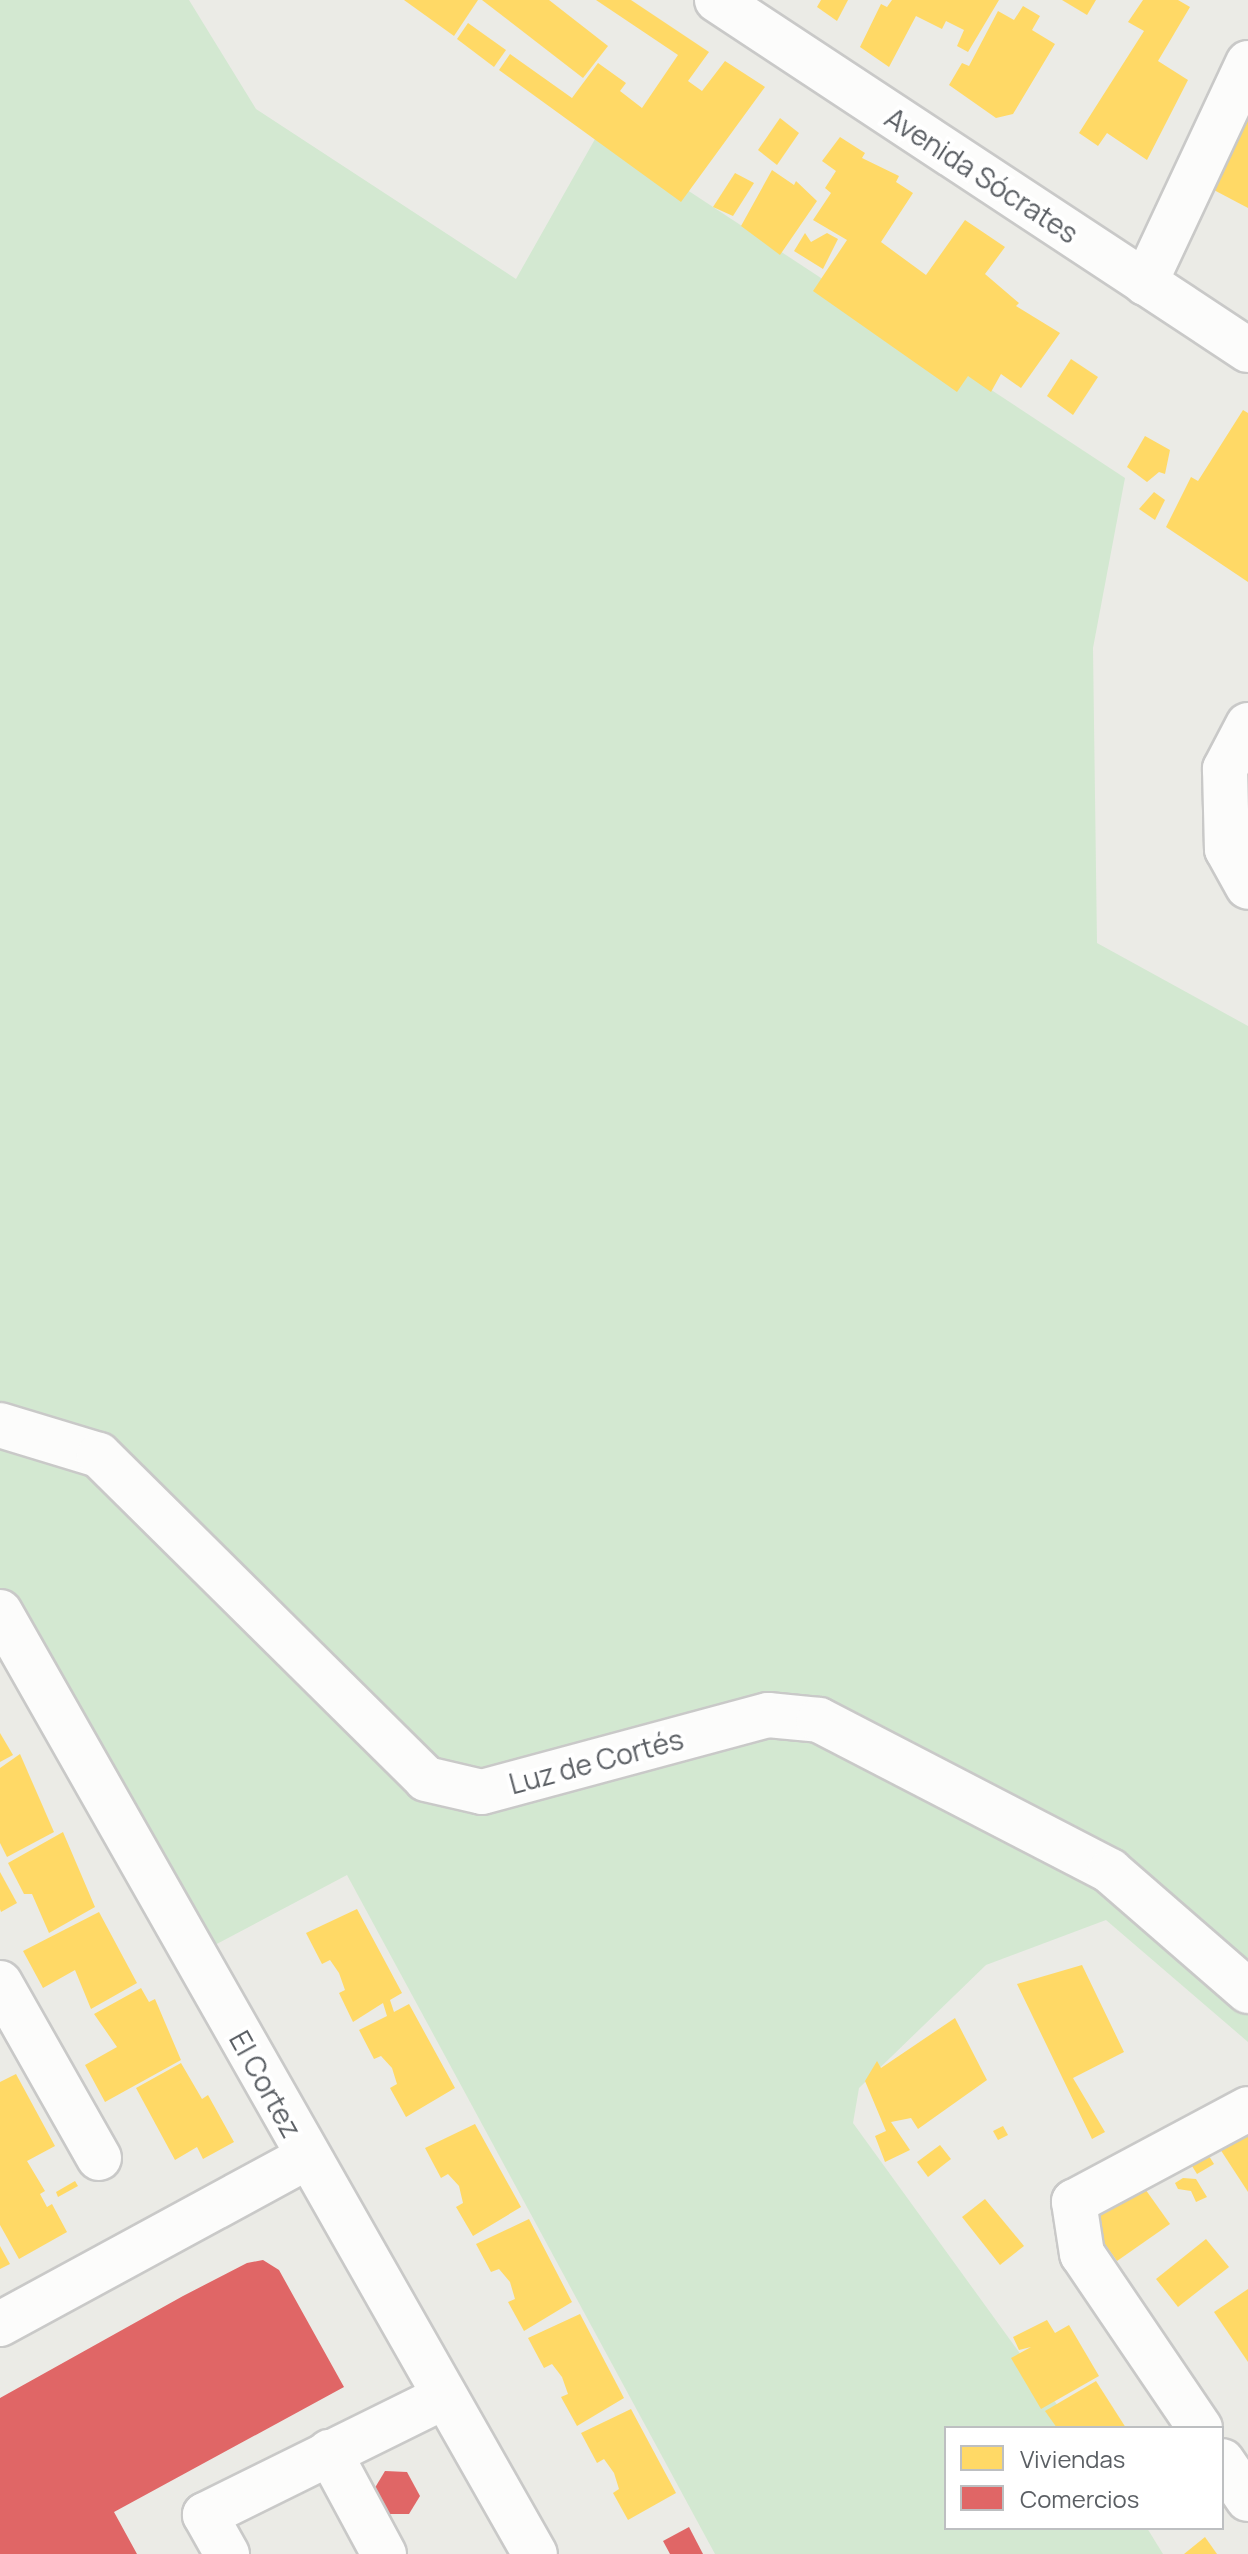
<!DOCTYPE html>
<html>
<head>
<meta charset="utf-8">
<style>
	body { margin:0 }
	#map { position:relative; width:1248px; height:2554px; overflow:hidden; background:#ebebe6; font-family:Manrope,sans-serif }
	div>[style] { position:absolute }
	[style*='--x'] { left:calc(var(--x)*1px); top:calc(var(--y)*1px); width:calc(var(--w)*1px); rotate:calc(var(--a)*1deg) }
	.green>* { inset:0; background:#d3e8d1 }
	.homes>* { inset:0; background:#ffd966 }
	.shops>* { inset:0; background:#e06666 }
	.roads { filter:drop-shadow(2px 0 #c9c9c8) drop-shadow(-2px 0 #c9c9c8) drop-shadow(0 2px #c9c9c8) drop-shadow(0 -2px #c9c9c8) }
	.minor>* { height:44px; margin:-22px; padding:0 22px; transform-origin:22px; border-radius:22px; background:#fcfcfb }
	span { translate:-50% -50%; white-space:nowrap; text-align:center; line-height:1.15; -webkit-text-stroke:8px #fff; paint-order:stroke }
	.street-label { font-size:28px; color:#5b5f64 }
	.legend { position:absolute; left:944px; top:2426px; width:280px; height:104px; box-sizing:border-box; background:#fff; border:2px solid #bdbfc1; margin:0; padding:10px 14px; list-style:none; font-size:24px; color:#5b5f64 }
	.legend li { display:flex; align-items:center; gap:16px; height:40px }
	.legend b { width:40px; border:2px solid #bdbfc1 }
</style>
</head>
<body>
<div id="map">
	<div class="green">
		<div style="clip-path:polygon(0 0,189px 0,256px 109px,516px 279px,599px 132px,1125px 478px,1093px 648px,1097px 943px,1248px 1026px,1248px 1961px,1228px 1973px,1248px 1991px,1248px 2042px,1106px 1920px,986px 1965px,859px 2088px,853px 2123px,1074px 2428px,946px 2428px,946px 2528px,1147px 2528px,1163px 2554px,715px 2554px,347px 1875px,194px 1956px,0 1612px)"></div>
	</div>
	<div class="homes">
		<div style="clip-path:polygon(404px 0,478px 0,454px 36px)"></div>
		<div style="clip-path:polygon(482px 0,549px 0,608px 46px,583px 78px)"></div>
		<div style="clip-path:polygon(596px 0,631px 0,709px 52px,688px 81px,702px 91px,725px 61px,765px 87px,681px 202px,499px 70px,510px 54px,572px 98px,598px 63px,626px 83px,620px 91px,642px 108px,678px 55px)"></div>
		<div style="clip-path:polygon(821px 0,848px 0,837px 21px,817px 7px)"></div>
		<div style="clip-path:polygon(892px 0,999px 0,968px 52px,957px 46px,964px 30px,946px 21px,942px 29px,916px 16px,889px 67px,860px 47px,881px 4px,887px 7px)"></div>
		<div style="clip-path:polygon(1062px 0,1096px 0,1087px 15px)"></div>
		<div style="clip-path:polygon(1143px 0,1178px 0,1190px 7px,1158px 61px,1188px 80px,1147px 160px,1107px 133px,1098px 146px,1079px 133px,1144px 31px,1128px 22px)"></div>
		<div style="clip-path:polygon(1023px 6px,1040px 16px,1032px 30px,1055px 44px,1013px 114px,996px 118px,949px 85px,962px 63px,969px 66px,998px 11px,1014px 20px)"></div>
		<div style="clip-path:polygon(468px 23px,506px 50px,494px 67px,457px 39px)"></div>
		<div style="clip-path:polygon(1248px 111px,1248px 208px,1212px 189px)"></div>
		<div style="clip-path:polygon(780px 118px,799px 133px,777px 165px,758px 150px)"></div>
		<div style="clip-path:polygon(840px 137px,865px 153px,862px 158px,899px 176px,896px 182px,913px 193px,881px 242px,926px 275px,965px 220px,1005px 247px,985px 274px,1019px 303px,1016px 306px,1060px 333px,1021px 388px,1001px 374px,991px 392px,968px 376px,957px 392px,813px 291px,847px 240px,813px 220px,831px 193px,825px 188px,836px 171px,822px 161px)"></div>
		<div style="clip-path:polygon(772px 170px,794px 185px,796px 181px,817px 201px,780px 255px,741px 226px)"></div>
		<div style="clip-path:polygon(735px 173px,754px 183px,733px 216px,713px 207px)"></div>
		<div style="clip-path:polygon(805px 233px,811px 242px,827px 233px,838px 239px,823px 269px,794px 251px)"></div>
		<div style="clip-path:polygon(1071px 359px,1098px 377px,1073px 415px,1047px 396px)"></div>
		<div style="clip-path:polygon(1243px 410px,1248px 413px,1248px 582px,1166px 527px,1191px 477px,1198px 481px)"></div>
		<div style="clip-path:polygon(1145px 436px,1170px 450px,1165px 474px,1159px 472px,1147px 482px,1127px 467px)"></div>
		<div style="clip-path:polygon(1154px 492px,1165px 500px,1155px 520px,1139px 509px)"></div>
		<div style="clip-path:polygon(0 1733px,13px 1755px,0 1762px)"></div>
		<div style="clip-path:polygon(20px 1754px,54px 1832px,7px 1857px,0 1843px,0 1768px)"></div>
		<div style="clip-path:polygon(63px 1832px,95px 1907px,49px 1933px,32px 1894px,24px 1894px,8px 1863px)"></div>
		<div style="clip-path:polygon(0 1872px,17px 1903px,1px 1912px,0 1909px)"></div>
		<div style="clip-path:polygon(357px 1909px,402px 1993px,390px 2000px,394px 2012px,409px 2004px,455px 2088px,406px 2117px,390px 2088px,397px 2084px,392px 2068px,381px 2056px,374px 2059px,359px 2030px,387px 2016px,383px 2003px,353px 2022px,339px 1993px,345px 1990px,339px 1973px,330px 1960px,322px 1964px,306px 1933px)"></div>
		<div style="clip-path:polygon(99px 1912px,137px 1983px,91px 2009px,75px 1970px,43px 1988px,23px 1951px)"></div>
		<div style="clip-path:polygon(1082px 1965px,1124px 2052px,1073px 2078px,1105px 2132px,1092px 2139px,1017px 1984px)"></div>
		<div style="clip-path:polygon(141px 1988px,149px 2002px,155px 1999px,181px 2060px,105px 2102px,85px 2065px,117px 2047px,94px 2014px)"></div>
		<div style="clip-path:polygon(955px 2018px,987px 2080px,918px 2129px,911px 2118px,891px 2122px,910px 2150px,885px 2162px,875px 2136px,886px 2131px,865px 2081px,877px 2061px,881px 2068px)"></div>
		<div style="clip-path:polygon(181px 2063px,202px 2099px,208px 2095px,234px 2142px,203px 2159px,197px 2147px,175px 2160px,136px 2088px)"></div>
		<div style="clip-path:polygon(16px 2074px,55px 2146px,27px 2161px,45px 2191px,40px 2194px,47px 2207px,52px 2204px,67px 2232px,19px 2259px,0 2225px,0 2082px)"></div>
		<div style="clip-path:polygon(475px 2124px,521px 2207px,473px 2236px,456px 2207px,463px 2203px,459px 2186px,448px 2174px,441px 2178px,425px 2148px)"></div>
		<div style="clip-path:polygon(1003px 2126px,1008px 2135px,998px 2140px,993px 2131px)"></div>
		<div style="clip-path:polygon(1248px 2131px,1248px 2192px,1220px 2149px)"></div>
		<div style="clip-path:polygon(940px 2145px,951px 2159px,928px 2177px,917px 2162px)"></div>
		<div style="clip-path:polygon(1204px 2148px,1214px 2164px,1197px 2174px,1187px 2158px)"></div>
		<div style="clip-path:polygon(1183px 2178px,1196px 2179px,1207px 2197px,1196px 2202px,1191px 2191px,1178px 2189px,1175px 2183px)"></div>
		<div style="clip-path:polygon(75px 2181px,78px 2186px,58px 2197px,56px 2192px)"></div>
		<div style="clip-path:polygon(1143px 2186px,1170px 2224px,1117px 2261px,1089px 2222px)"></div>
		<div style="clip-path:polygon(985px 2199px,1024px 2246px,1000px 2265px,962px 2217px)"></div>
		<div style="clip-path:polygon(529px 2219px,572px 2302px,524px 2331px,508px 2302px,515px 2299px,510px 2282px,499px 2269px,491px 2272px,476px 2244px)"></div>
		<div style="clip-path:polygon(1206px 2239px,1229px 2267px,1178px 2307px,1156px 2279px)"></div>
		<div style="clip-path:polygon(0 2246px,10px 2264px,0 2269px)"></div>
		<div style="clip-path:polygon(1248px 2289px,1248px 2362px,1214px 2312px)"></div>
		<div style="clip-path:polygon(580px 2314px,624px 2398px,577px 2426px,561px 2397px,568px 2394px,562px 2377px,552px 2364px,544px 2368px,528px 2338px)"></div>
		<div style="clip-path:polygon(1047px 2320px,1055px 2333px,1069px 2325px,1099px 2376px,1041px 2409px,1011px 2358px,1031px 2347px,1019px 2350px,1013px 2337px)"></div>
		<div style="clip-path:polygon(1096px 2381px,1126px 2428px,1057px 2428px,1045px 2411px)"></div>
		<div style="clip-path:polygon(631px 2409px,676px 2493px,628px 2520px,613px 2493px,619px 2489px,614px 2473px,604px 2459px,597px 2463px,581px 2433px)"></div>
		<div style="clip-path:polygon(1205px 2537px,1217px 2554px,1184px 2554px)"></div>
	</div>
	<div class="shops">
		<div style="clip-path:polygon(263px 2260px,279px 2270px,344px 2387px,114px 2512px,137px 2554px,0 2554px,0 2398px,183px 2296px,247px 2263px)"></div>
		<div style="clip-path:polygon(385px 2471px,407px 2472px,420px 2496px,409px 2514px,385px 2514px,373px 2491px)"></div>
		<div style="clip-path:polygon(689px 2527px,703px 2554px,670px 2554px,663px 2541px)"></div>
	</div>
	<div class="roads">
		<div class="minor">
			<div style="--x:717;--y:0;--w:636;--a:33.39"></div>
			<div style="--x:1145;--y:283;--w:243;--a:-64.9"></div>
			<div style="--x:1248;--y:725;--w:50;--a:117.6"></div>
			<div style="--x:1225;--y:769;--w:80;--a:88.6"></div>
			<div style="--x:1227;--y:849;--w:43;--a:61.1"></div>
			<div style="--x:0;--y:1425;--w:103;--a:16.9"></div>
			<div style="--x:99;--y:1455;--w:460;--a:44.7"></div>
			<div style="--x:426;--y:1779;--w:57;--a:13.1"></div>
			<div style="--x:482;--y:1792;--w:296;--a:-15.1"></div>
			<div style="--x:768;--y:1715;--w:51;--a:5.6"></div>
			<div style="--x:819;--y:1720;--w:328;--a:27.4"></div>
			<div style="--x:1110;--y:1871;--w:183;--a:41"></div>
			<div style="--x:0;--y:1612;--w:1083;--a:60.41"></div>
			<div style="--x:0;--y:1983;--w:201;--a:60.5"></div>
			<div style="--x:0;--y:2324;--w:350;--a:-28.5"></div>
			<div style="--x:1200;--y:2428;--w:210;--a:-124.1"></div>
			<div style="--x:1082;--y:2254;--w:53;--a:-98.7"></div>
			<div style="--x:1074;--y:2202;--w:197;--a:-28.1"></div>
			<div style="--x:329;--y:2452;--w:116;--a:61.7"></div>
			<div style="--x:1222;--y:2461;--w:46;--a:55.6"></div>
			<div style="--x:227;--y:2554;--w:45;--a:-119.4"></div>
			<div style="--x:205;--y:2515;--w:267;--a:-26.3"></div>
		</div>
	</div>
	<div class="street-label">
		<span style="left:982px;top:175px;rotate:33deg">Avenida Sócrates</span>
		<span style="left:596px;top:1761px;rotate:-15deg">Luz de Cortés</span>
		<span style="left:266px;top:2084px;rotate:61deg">El Cortez</span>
	</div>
	<ul class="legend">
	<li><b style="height:22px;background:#ffd966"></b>Viviendas</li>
	<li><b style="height:22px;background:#e06666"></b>Comercios</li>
	</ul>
</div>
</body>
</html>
